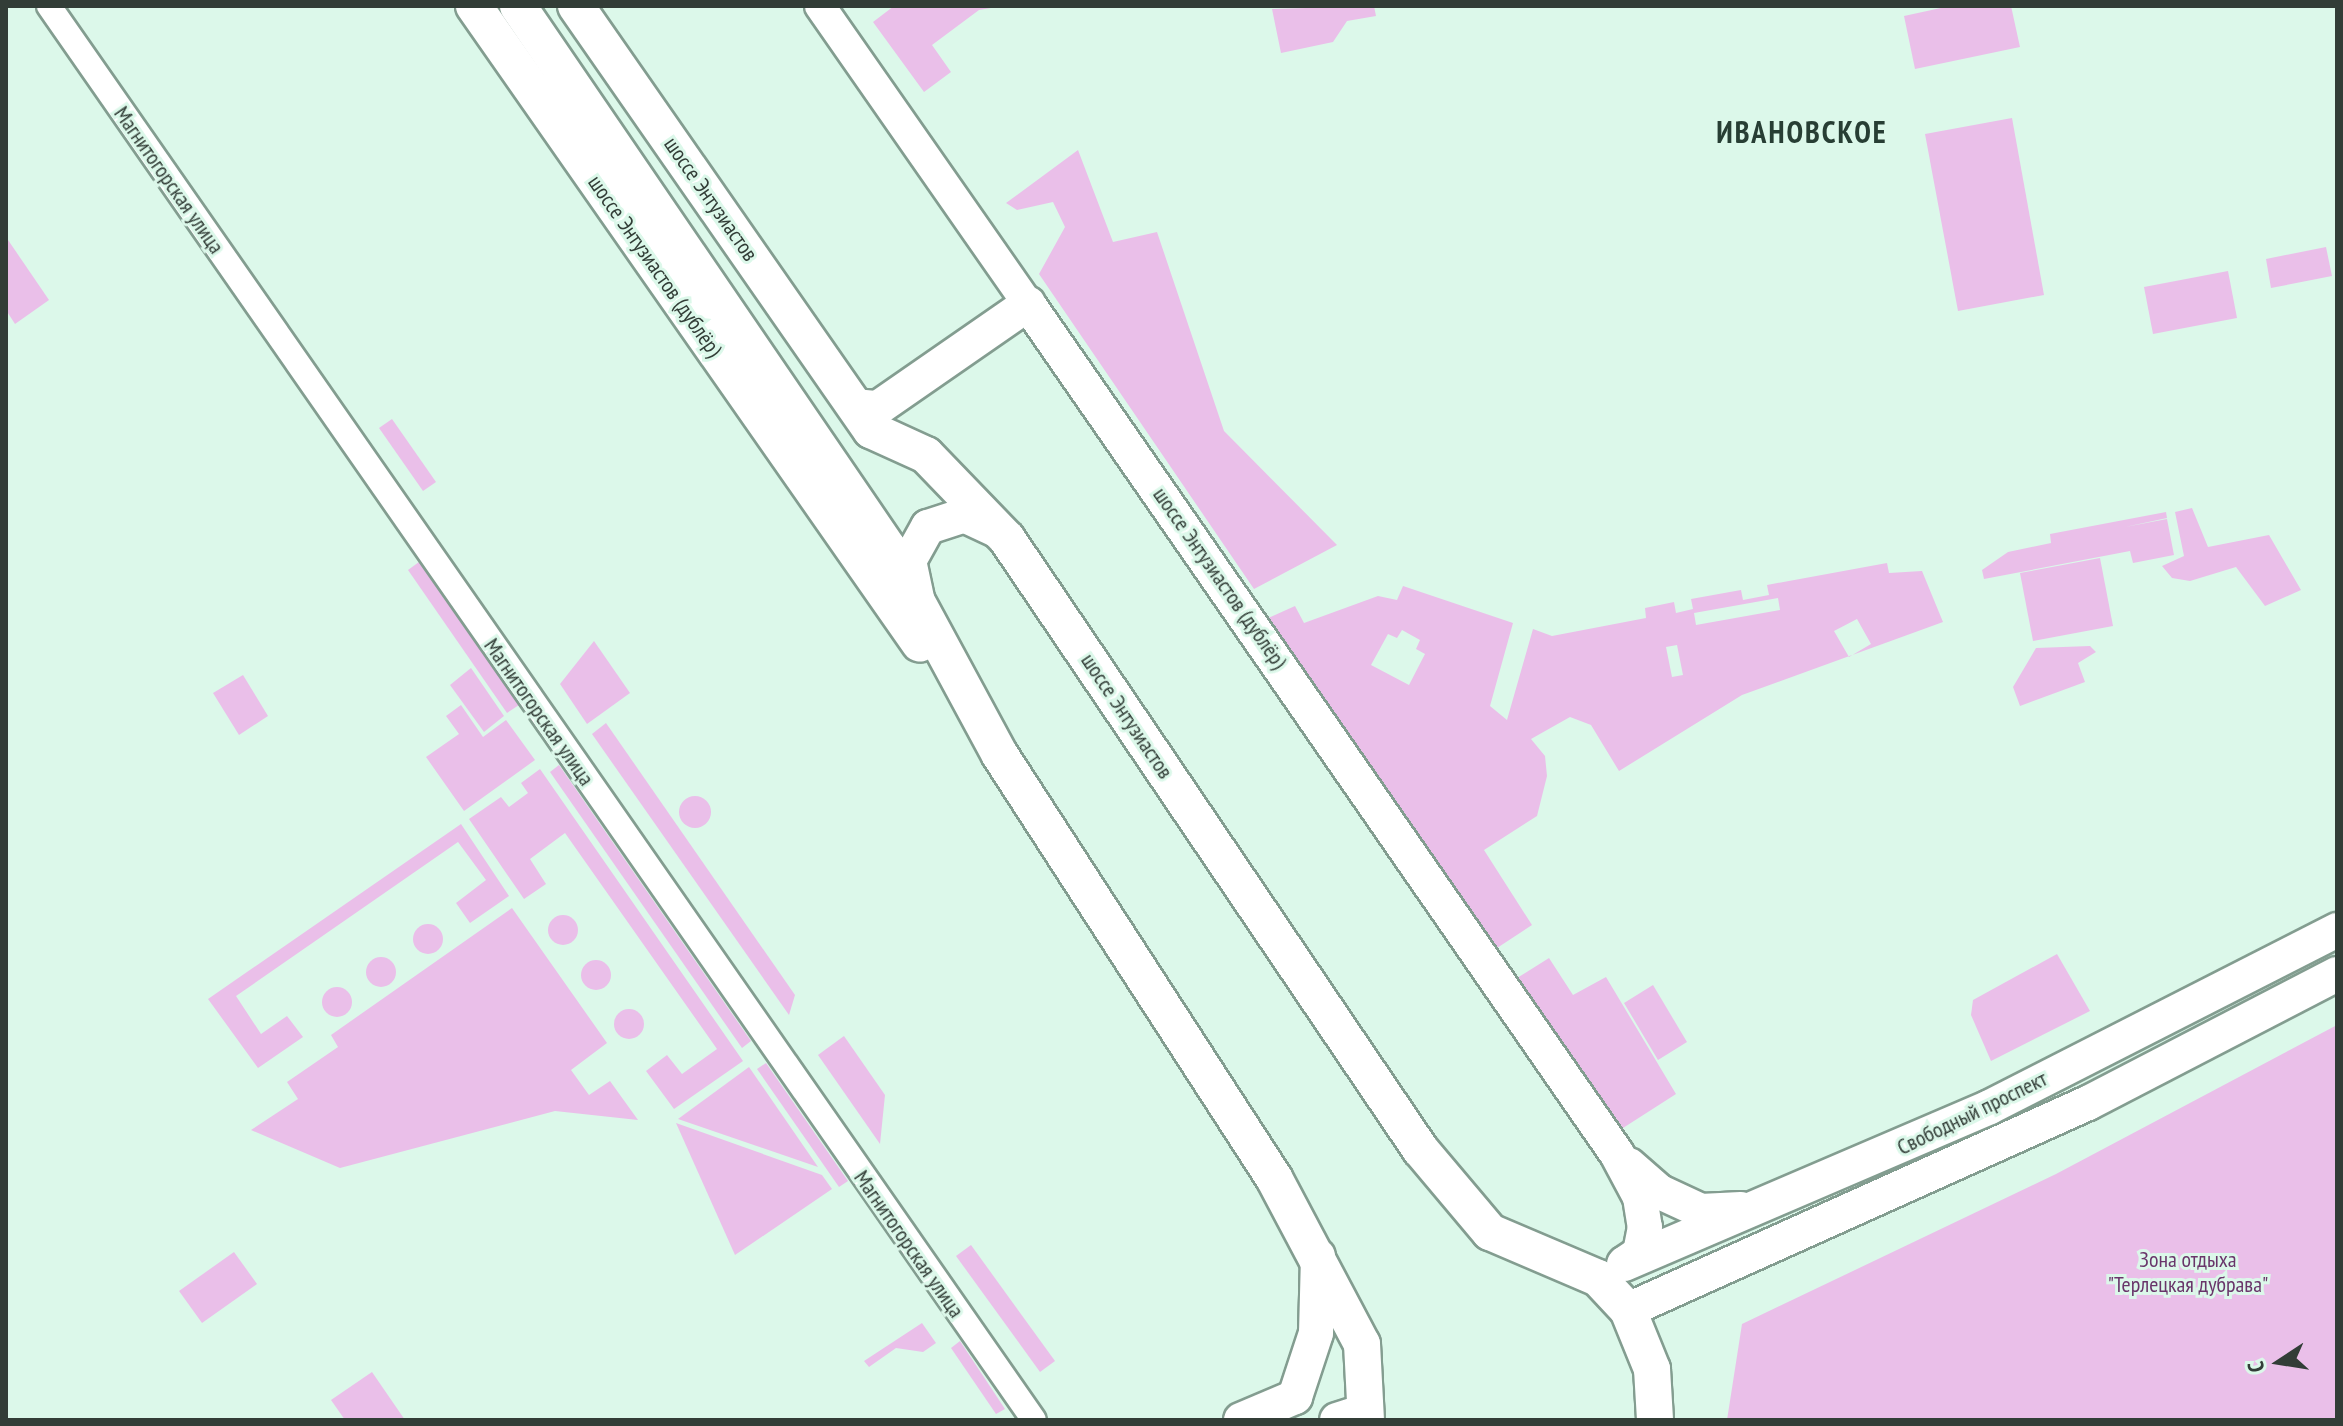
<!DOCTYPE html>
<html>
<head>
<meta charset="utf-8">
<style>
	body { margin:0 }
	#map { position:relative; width:2343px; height:1426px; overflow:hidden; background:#dcf8ea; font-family:"PT Sans Narrow",sans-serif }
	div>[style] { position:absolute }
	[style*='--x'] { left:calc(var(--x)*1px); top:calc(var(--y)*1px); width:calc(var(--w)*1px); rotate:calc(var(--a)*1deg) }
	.green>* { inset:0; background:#eabfe9 }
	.round { border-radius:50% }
	.roads { filter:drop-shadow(2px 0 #839d90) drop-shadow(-2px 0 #839d90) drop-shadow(0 2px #839d90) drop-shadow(0 -2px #839d90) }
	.minor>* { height:24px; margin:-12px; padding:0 12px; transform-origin:12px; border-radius:12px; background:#fff }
	.tertiary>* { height:30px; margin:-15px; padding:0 15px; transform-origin:15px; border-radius:15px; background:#fff }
	.secondary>* { height:34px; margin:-17px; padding:0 17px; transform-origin:17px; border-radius:17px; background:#fff }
	.primary>* { height:36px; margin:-18px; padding:0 18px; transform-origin:18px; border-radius:18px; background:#fff }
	span { translate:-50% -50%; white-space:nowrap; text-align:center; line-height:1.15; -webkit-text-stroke:6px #dcf8ea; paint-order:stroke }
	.street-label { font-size:22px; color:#323d37 }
	.park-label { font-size:22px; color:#69356a }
	.district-label { font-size:30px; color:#273e34; font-weight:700; letter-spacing:2px }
	.frame { position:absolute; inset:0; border:8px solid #323d37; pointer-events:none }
	.north { position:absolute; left:2239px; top:1322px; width:80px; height:80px; -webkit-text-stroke:6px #dcf8ea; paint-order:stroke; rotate:258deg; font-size:22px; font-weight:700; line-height:32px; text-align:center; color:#323d37 }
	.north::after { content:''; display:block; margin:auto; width:28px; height:36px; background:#323d37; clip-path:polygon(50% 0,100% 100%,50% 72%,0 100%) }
</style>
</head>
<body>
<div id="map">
	<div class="green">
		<div style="clip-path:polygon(894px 6px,1003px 6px,979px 10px,932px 45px,951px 72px,924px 92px,873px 22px)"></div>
		<div style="clip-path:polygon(1374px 6px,1376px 16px,1347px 21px,1333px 42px,1281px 53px,1272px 9px)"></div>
		<div style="clip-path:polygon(1950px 6px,2011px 6px,2020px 47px,1915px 69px,1904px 16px)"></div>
		<div style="clip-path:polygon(2012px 118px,2044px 295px,1958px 311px,1925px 134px)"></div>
		<div style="clip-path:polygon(1078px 150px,1113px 242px,1157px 232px,1224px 431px,1337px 545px,1254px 589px,1039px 274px,1065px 227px,1053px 202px,1017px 210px,1006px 203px)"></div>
		<div style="clip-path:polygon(6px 237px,49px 300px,15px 324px,6px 310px)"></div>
		<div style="clip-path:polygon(2326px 247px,2332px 276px,2271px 288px,2266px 259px)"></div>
		<div style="clip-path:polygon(2228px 271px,2237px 318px,2153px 334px,2144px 287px)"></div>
		<div style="clip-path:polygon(392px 419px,436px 482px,423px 491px,379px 428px)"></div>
		<div style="clip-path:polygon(2192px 508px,2208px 547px,2269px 535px,2301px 590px,2265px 606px,2236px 567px,2190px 581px,2172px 578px,2162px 566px,2184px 556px,2175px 512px)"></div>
		<div style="clip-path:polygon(2166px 512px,2167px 518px,2125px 527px,2167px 519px,2174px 555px,2133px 563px,2130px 551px,1984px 579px,1982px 570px,2008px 552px,2051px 543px,2050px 534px)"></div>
		<div style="clip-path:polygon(2100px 558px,2113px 626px,2033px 641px,2020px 573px)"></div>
		<div style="clip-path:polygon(419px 562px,519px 705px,507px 713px,408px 570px)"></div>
		<div style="clip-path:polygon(evenodd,1887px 563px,1889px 573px,1922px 571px,1943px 622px,1742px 695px,1619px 771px,1591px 725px,1570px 717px,1531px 739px,1545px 756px,1547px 776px,1537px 816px,1484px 850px,1532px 925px,1497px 948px,1266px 619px,1295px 606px,1304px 623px,1378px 596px,1397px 600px,1403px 586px,1513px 623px,1490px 706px,1507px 720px,1533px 629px,1552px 636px,1646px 618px,1645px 608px,1674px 602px,1676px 613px,1693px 609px,1691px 599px,1741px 590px,1743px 600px,1769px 595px,1767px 585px,1887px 563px,1778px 598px,1780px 610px,1696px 625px,1694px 613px,1778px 598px,1887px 563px,1857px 619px,1871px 644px,1849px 657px,1834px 631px,1857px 619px,1887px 563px,1402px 630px,1420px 640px,1416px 649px,1425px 654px,1409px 685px,1371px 665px,1388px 634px,1397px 638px,1402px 630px,1887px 563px,1677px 645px,1683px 675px,1672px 677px,1666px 647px,1677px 645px)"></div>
		<div style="clip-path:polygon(594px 641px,630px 693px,587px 724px,560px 684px)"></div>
		<div style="clip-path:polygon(2090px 646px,2096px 652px,2078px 663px,2085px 682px,2020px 706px,2013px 687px,2036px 648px)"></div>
		<div style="clip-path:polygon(471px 668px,504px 716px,484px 732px,450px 685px)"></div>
		<div style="clip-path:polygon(243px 675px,268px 716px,239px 735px,213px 693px)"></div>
		<div style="clip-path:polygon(461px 705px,483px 737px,506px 720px,535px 760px,464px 811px,426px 757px,459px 734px,446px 716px)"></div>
		<div style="clip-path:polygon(606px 723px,795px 995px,789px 1015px,592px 734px)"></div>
		<div style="clip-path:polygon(559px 765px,751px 1041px,742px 1048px,550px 772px)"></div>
		<div style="clip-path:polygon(540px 769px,743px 1061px,674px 1109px,646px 1071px,667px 1055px,682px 1074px,717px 1049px,565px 833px,530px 859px,546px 884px,524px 899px,469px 819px,501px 797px,509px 807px,528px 793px,521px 783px)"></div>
		<div class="round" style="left:679px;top:796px;width:32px;height:32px"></div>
		<div style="clip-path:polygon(461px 824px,509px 896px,470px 923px,456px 903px,486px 880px,458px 842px,236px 996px,261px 1034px,287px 1016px,303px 1037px,258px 1068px,208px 999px)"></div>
		<div style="clip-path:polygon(512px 908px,607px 1043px,571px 1070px,589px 1095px,610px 1081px,638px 1120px,555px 1111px,340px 1168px,251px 1130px,298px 1099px,287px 1082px,338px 1047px,331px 1035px)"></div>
		<div class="round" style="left:548px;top:915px;width:30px;height:30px"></div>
		<div class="round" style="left:413px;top:924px;width:30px;height:30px"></div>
		<div style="clip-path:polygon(2057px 954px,2090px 1011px,1991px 1061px,1971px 1015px,1973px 1000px)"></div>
		<div class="round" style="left:366px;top:957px;width:30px;height:30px"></div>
		<div style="clip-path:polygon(1549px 958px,1573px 995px,1606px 977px,1676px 1094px,1623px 1128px,1517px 978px)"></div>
		<div class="round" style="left:581px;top:960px;width:30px;height:30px"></div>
		<div style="clip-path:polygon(1653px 985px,1687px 1042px,1658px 1060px,1624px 1003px)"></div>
		<div class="round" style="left:322px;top:987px;width:30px;height:30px"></div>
		<div class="round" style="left:614px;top:1009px;width:30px;height:30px"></div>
		<div style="clip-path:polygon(2337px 1025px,2337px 1420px,1727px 1420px,1742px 1324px,2056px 1174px)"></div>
		<div style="clip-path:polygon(844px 1036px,885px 1095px,880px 1144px,818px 1055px)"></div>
		<div style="clip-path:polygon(766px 1063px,848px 1181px,839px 1187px,757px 1069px)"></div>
		<div style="clip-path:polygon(749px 1067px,818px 1167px,678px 1119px)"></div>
		<div style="clip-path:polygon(676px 1123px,822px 1175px,832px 1189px,735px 1255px)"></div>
		<div style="clip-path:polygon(971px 1245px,1055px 1361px,1040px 1372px,956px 1256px)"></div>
		<div style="clip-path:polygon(234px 1252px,257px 1284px,202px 1323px,179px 1291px)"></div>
		<div style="clip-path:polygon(922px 1323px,936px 1343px,923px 1352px,896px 1348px,869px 1367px,864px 1361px)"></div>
		<div style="clip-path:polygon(960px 1341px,1005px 1409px,996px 1414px,951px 1348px)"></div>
		<div style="clip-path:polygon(372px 1372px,405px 1420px,345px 1420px,331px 1400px)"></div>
	</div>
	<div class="roads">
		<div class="minor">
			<div style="--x:49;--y:6;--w:1723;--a:55.14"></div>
		</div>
		<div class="tertiary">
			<div style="--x:820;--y:6;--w:363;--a:55.1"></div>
		</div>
		<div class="secondary">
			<div style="--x:854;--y:406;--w:24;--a:5"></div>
			<div style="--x:878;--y:408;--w:183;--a:-34.7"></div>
			<div style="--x:1028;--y:304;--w:1034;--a:55.28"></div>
			<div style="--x:1617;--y:1154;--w:49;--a:61.9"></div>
			<div style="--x:1640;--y:1197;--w:30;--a:81"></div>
			<div style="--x:1645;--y:1227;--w:26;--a:101"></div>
			<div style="--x:1640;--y:1253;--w:18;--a:146"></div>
			<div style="--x:917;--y:598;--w:38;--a:-102"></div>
			<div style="--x:909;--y:561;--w:39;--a:-61"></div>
			<div style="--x:928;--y:527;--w:38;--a:-18"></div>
			<div style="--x:964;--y:515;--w:38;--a:25"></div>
			<div style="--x:1629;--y:1165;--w:41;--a:41.1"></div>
			<div style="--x:1660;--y:1192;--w:45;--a:24.9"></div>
			<div style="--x:1701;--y:1211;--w:40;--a:-2.9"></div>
			<div style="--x:1624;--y:1264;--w:398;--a:-23.2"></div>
			<div style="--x:1990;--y:1107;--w:390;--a:-27"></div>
			<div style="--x:1628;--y:1310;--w:504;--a:-24.23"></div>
			<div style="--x:2088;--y:1103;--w:280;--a:-27.4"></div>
			<div style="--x:1241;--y:1420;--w:59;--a:-23.1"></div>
			<div style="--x:1295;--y:1397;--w:67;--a:-71.8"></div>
			<div style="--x:1316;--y:1333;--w:77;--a:-88.5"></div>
			<div style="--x:1337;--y:1420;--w:28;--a:-18"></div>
		</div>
		<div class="primary">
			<div style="--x:474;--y:6;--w:778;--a:55.04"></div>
			<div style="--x:518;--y:6;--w:656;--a:55.68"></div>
			<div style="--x:888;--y:548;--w:235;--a:61.6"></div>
			<div style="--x:1000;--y:755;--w:504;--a:57.07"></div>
			<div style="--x:1274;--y:1178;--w:188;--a:62.1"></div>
			<div style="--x:1362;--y:1344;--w:76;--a:87"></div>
			<div style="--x:576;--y:6;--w:517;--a:55.17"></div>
			<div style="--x:871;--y:430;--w:60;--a:24.4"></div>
			<div style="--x:926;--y:455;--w:117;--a:46"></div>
			<div style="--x:1007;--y:539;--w:737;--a:55.9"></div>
			<div style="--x:1420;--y:1149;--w:109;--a:49.9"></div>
			<div style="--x:1490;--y:1232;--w:117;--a:23.1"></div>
			<div style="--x:1598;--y:1278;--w:44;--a:46.8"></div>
			<div style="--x:1628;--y:1310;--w:64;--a:67.9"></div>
			<div style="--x:1652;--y:1369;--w:51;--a:86.6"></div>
		</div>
	</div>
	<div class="street-label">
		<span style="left:169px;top:180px;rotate:55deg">Магнитогорская улица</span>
		<span style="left:711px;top:199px;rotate:55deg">шоссе Энтузиастов</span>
		<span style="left:655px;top:266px;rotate:55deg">шоссе Энтузиастов (дублёр)</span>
		<span style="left:1220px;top:578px;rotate:55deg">шоссе Энтузиастов (дублёр)</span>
		<span style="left:539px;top:712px;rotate:55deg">Магнитогорская улица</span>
		<span style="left:1127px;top:716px;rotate:56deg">шоссе Энтузиастов</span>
		<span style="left:1972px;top:1113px;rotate:-26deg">Свободный проспект</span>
		<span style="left:909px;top:1244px;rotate:55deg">Магнитогорская улица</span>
	</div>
	<div class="park-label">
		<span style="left:2188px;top:1272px">Зона отдыха<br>"Терлецкая дубрава"</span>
	</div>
	<div class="district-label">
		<span style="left:1802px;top:132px">ИВАНОВСКОЕ</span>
	</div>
	<div class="frame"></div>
	<div class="north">С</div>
</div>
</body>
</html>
